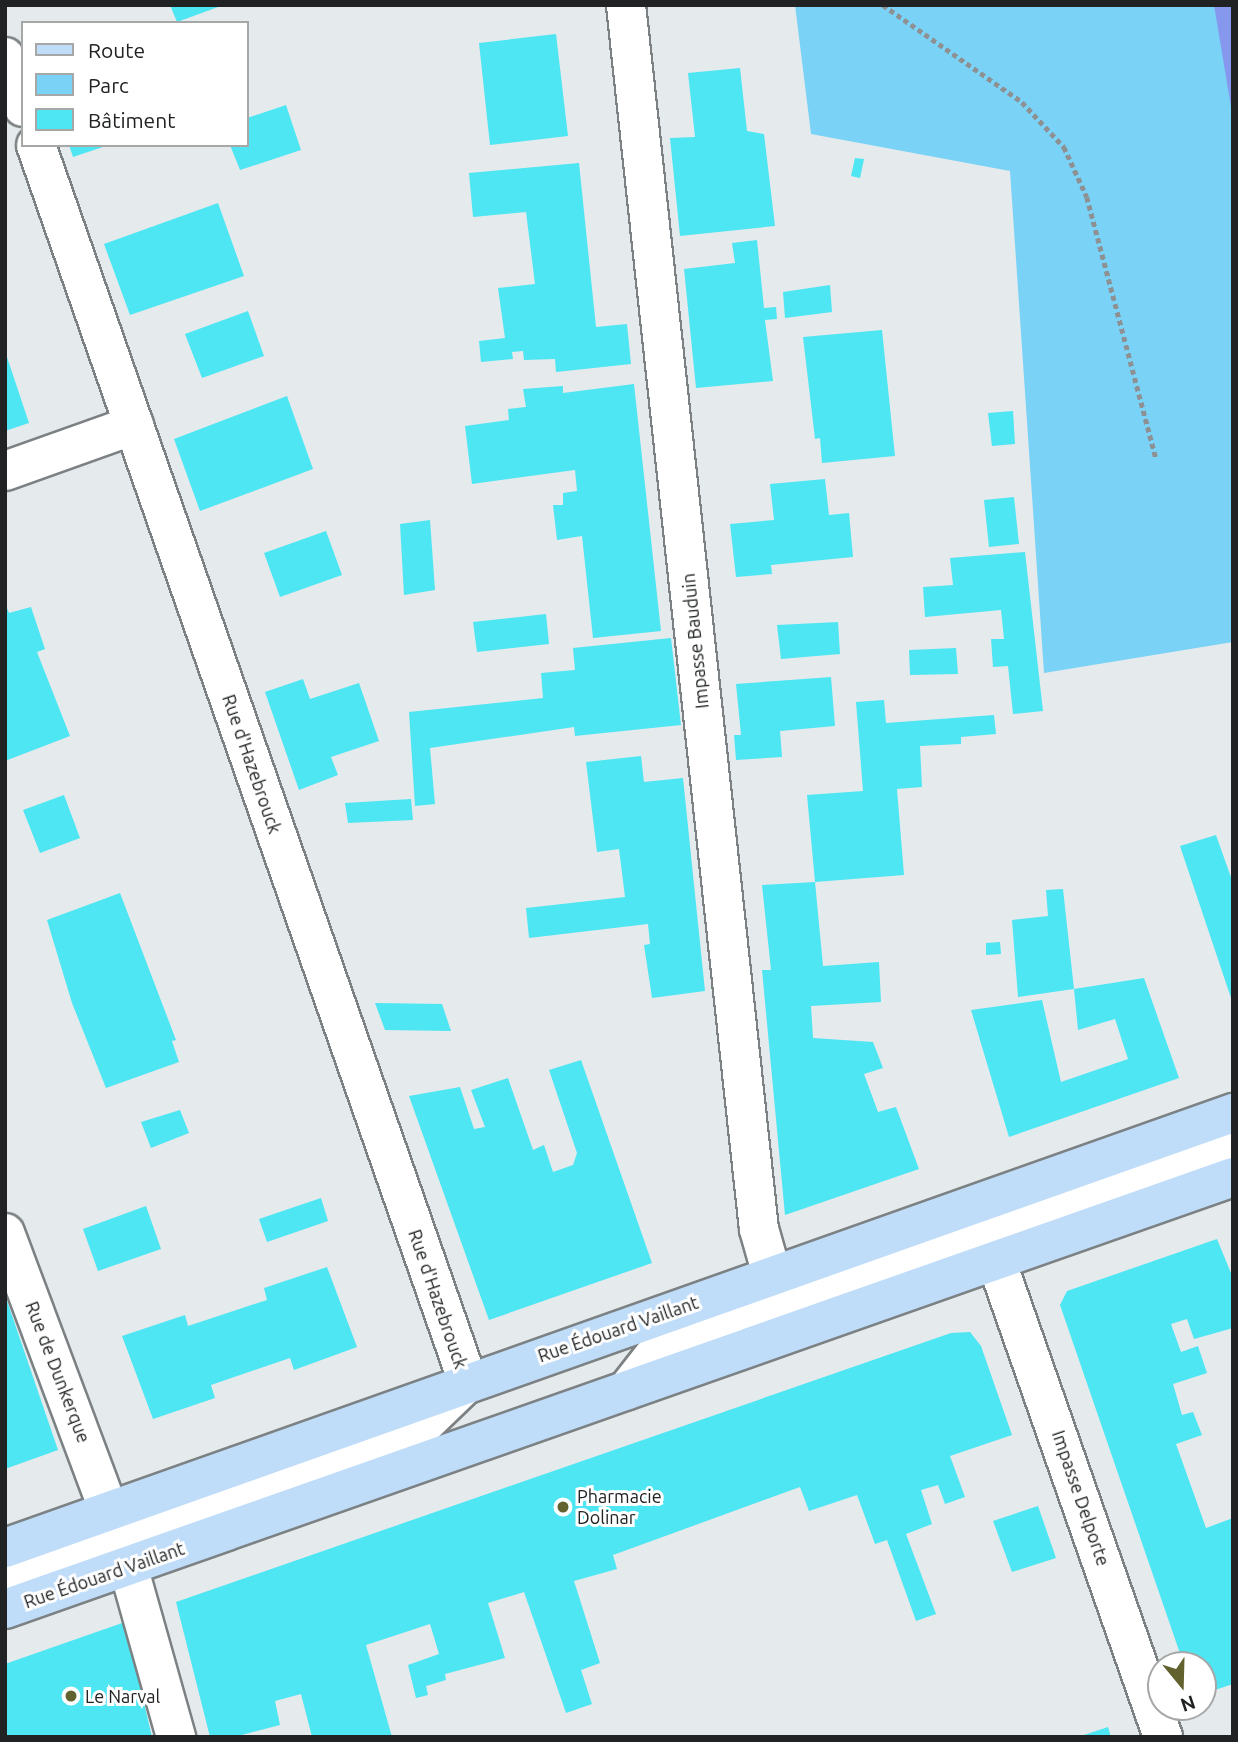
<!DOCTYPE html>
<html>
<head>
<meta charset="utf-8">
<style>
	body { margin:0 }
	#map { position:relative; width:1238px; height:1742px; overflow:hidden; background:#e5eaec; font-family:Ubuntu,sans-serif }
	div>[style] { position:absolute }
	[style*='--x'] { left:calc(var(--x)*1px); top:calc(var(--y)*1px); width:calc(var(--w)*1px); rotate:calc(var(--a)*1deg) }
	.green>* { inset:0; background:#7ad3f7 }
	.water>* { inset:0; background:#8698ed }
	.building>* { inset:0; background:#4de6f2 }
	.path>* { height:4.5px; margin-top:-2.25px; transform-origin:0; background:repeating-linear-gradient(90deg,#8d9193 0 5px,transparent 0 8.5px) }
	.roads { filter:drop-shadow(2px 0 #7c8183) drop-shadow(-2px 0 #7c8183) drop-shadow(0 2px #7c8183) drop-shadow(0 -2px #7c8183) }
	.minor>* { height:38px; margin:-19px; padding:0 19px; transform-origin:19px; border-radius:19px; background:#fff }
	.major>* { height:38px; margin:-19px; padding:0 19px; transform-origin:19px; border-radius:19px; background:#bfdcf9 }
	.dots>* { width:19px; height:19px; translate:-50% -50%; box-sizing:border-box; border:4px solid #fff; border-radius:50% }
	span { translate:-50% -50%; white-space:nowrap; text-align:center; line-height:1.15; -webkit-text-stroke:6px #fff; paint-order:stroke }
	.street-label { font-size:18px; color:#202223 }
	.poi-label { font-size:18px; color:#202223 }
	.left { translate:0 -50%; text-align:left }
	.frame { position:absolute; inset:0; border:7px solid #202223; pointer-events:none }
	.legend { position:absolute; left:21px; top:21px; width:228px; height:126px; box-sizing:border-box; background:#fff; border:2px solid #a6a7a7; margin:0; padding:9px 12px; list-style:none; font-size:21px; color:#202223 }
	.legend li { display:flex; align-items:center; gap:14px; height:35px }
	.legend b { width:35px; border:2px solid #a6a7a7 }
	.north { position:absolute; left:1147px; top:1651px; width:70px; height:70px; box-sizing:border-box; background:#fff; border:2px solid #a6a7a7; border-radius:50%; rotate:161deg; font-size:19px; font-weight:700; line-height:28px; text-align:center; color:#202223 }
	.north::after { content:''; display:block; margin:auto; width:24px; height:32px; background:#62622f; clip-path:polygon(50% 0,100% 100%,50% 72%,0 100%) }
</style>
</head>
<body>
<div id="map">
	<div class="green">
		<div style="clip-path:polygon(795px 5px,1233px 5px,1233px 642px,1044px 673px,1010px 171px,811px 134px)"></div>
	</div>
	<div class="water">
		<div style="clip-path:polygon(1214px 5px,1233px 5px,1233px 119px)"></div>
	</div>
	<div class="building">
		<div style="clip-path:polygon(170px 5px,221px 5px,221px 6px,177px 22px)"></div>
		<div style="clip-path:polygon(556px 34px,568px 136px,490px 145px,479px 43px)"></div>
		<div style="clip-path:polygon(740px 68px,747px 131px,764px 134px,775px 226px,680px 236px,670px 138px,695px 137px,688px 73px)"></div>
		<div style="clip-path:polygon(286px 105px,301px 150px,240px 170px,230px 145px,247px 145px,247px 118px)"></div>
		<div style="clip-path:polygon(69px 145px,106px 145px,106px 146px,73px 157px)"></div>
		<div style="clip-path:polygon(855px 158px,864px 159px,860px 178px,851px 176px)"></div>
		<div style="clip-path:polygon(579px 163px,596px 327px,627px 324px,631px 364px,556px 372px,555px 359px,524px 360px,523px 351px,512px 352px,513px 359px,481px 362px,479px 341px,505px 338px,498px 288px,535px 284px,526px 212px,473px 217px,469px 173px)"></div>
		<div style="clip-path:polygon(218px 203px,244px 276px,130px 315px,104px 244px)"></div>
		<div style="clip-path:polygon(757px 240px,764px 308px,776px 307px,777px 319px,765px 320px,773px 381px,696px 388px,684px 269px,735px 263px,732px 243px)"></div>
		<div style="clip-path:polygon(830px 285px,832px 312px,785px 318px,783px 292px)"></div>
		<div style="clip-path:polygon(248px 311px,264px 356px,202px 378px,185px 334px)"></div>
		<div style="clip-path:polygon(882px 330px,895px 456px,822px 463px,820px 438px,815px 439px,803px 337px)"></div>
		<div style="clip-path:polygon(5px 351px,29px 423px,5px 431px)"></div>
		<div style="clip-path:polygon(634px 384px,661px 631px,593px 638px,582px 536px,557px 540px,553px 505px,563px 505px,563px 493px,577px 491px,575px 470px,472px 484px,465px 426px,509px 420px,508px 409px,526px 407px,523px 389px,563px 386px,563px 393px)"></div>
		<div style="clip-path:polygon(287px 396px,313px 469px,200px 511px,174px 439px)"></div>
		<div style="clip-path:polygon(1013px 411px,1015px 444px,992px 446px,988px 413px)"></div>
		<div style="clip-path:polygon(825px 479px,829px 515px,849px 513px,853px 557px,771px 565px,772px 574px,736px 577px,730px 524px,774px 520px,770px 484px)"></div>
		<div style="clip-path:polygon(1014px 497px,1019px 544px,989px 547px,984px 500px)"></div>
		<div style="clip-path:polygon(430px 520px,435px 590px,404px 595px,400px 524px)"></div>
		<div style="clip-path:polygon(326px 531px,342px 575px,280px 597px,264px 553px)"></div>
		<div style="clip-path:polygon(1025px 552px,1043px 711px,1013px 714px,1008px 666px,993px 667px,991px 639px,1004px 639px,1001px 610px,925px 617px,923px 587px,953px 585px,950px 558px)"></div>
		<div style="clip-path:polygon(5px 603px,9px 613px,31px 607px,45px 649px,37px 652px,70px 736px,5px 761px)"></div>
		<div style="clip-path:polygon(546px 614px,549px 644px,477px 652px,473px 622px)"></div>
		<div style="clip-path:polygon(838px 622px,840px 654px,781px 659px,777px 625px)"></div>
		<div style="clip-path:polygon(671px 638px,681px 725px,575px 736px,574px 727px,430px 748px,435px 804px,415px 806px,409px 712px,543px 698px,541px 673px,575px 670px,573px 648px)"></div>
		<div style="clip-path:polygon(956px 648px,958px 674px,910px 675px,909px 650px)"></div>
		<div style="clip-path:polygon(831px 677px,835px 726px,780px 731px,782px 757px,736px 760px,734px 735px,741px 735px,736px 684px)"></div>
		<div style="clip-path:polygon(303px 679px,310px 699px,359px 683px,379px 741px,331px 757px,338px 775px,299px 790px,265px 692px)"></div>
		<div style="clip-path:polygon(884px 700px,886px 723px,994px 715px,996px 734px,961px 737px,961px 744px,920px 746px,922px 787px,897px 789px,904px 875px,815px 882px,807px 795px,863px 791px,856px 702px)"></div>
		<div style="clip-path:polygon(641px 756px,644px 782px,683px 778px,705px 991px,652px 998px,644px 945px,650px 944px,648px 924px,529px 938px,526px 908px,625px 897px,619px 849px,597px 852px,586px 762px)"></div>
		<div style="clip-path:polygon(64px 795px,80px 838px,40px 853px,23px 810px)"></div>
		<div style="clip-path:polygon(411px 799px,413px 820px,348px 823px,345px 803px)"></div>
		<div style="clip-path:polygon(1216px 835px,1233px 883px,1232px 1001px,1180px 846px)"></div>
		<div style="clip-path:polygon(815px 882px,823px 966px,879px 962px,881px 1002px,811px 1006px,813px 1038px,873px 1042px,883px 1068px,864px 1074px,878px 1112px,896px 1107px,919px 1169px,785px 1215px,762px 970px,771px 970px,762px 885px)"></div>
		<div style="clip-path:polygon(1063px 889px,1074px 989px,1018px 997px,1012px 920px,1048px 916px,1046px 890px)"></div>
		<div style="clip-path:polygon(120px 893px,176px 1040px,172px 1041px,179px 1062px,106px 1088px,72px 1003px,47px 920px)"></div>
		<div style="clip-path:polygon(1000px 942px,1001px 954px,986px 955px,986px 943px)"></div>
		<div style="clip-path:polygon(1144px 978px,1179px 1078px,1009px 1137px,971px 1010px,1042px 1000px,1061px 1082px,1128px 1059px,1115px 1019px,1078px 1030px,1074px 989px)"></div>
		<div style="clip-path:polygon(375px 1003px,442px 1004px,451px 1031px,385px 1030px)"></div>
		<div style="clip-path:polygon(581px 1060px,652px 1263px,489px 1320px,409px 1096px,460px 1087px,474px 1129px,485px 1127px,471px 1090px,508px 1078px,533px 1150px,544px 1145px,553px 1172px,573px 1165px,577px 1153px,549px 1070px)"></div>
		<div style="clip-path:polygon(180px 1110px,189px 1133px,151px 1148px,141px 1122px)"></div>
		<div style="clip-path:polygon(321px 1198px,328px 1221px,267px 1242px,259px 1219px)"></div>
		<div style="clip-path:polygon(146px 1206px,161px 1249px,98px 1271px,83px 1229px)"></div>
		<div style="clip-path:polygon(1217px 1239px,1233px 1278px,1233px 1328px,1194px 1339px,1187px 1319px,1171px 1324px,1181px 1352px,1198px 1346px,1207px 1373px,1173px 1384px,1182px 1415px,1193px 1412px,1202px 1435px,1176px 1444px,1206px 1528px,1233px 1518px,1233px 1684px,1203px 1694px,1203px 1665px,1184px 1665px,1060px 1305px,1067px 1291px)"></div>
		<div style="clip-path:polygon(327px 1267px,357px 1347px,294px 1370px,290px 1358px,211px 1385px,215px 1398px,153px 1419px,122px 1336px,185px 1315px,188px 1326px,267px 1300px,264px 1288px)"></div>
		<div style="clip-path:polygon(5px 1295px,58px 1450px,5px 1469px)"></div>
		<div style="clip-path:polygon(970px 1332px,981px 1346px,1012px 1435px,950px 1456px,965px 1497px,945px 1504px,938px 1485px,921px 1490px,932px 1524px,906px 1534px,936px 1614px,916px 1621px,887px 1540px,875px 1544px,857px 1495px,809px 1511px,800px 1487px,613px 1555px,617px 1569px,574px 1581px,600px 1663px,581px 1670px,592px 1704px,566px 1713px,524px 1592px,488px 1603px,505px 1658px,445px 1674px,446px 1680px,426px 1686px,428px 1695px,416px 1698px,408px 1665px,439px 1654px,430px 1624px,366px 1645px,392px 1737px,312px 1737px,301px 1694px,275px 1701px,280px 1725px,234px 1737px,210px 1737px,176px 1602px,951px 1333px)"></div>
		<div style="clip-path:polygon(1038px 1506px,1056px 1558px,1012px 1572px,993px 1521px)"></div>
		<div style="clip-path:polygon(125px 1622px,152px 1737px,5px 1737px,5px 1664px)"></div>
		<div style="clip-path:polygon(1108px 1727px,1111px 1737px,1081px 1737px,1081px 1736px)"></div>
	</div>
	<div class="path">
		<div style="--x:883;--y:5;--w:169;--a:34.9"></div>
		<div style="--x:1022;--y:102;--w:62;--a:47"></div>
		<div style="--x:1064;--y:147;--w:55;--a:65.3"></div>
		<div style="--x:1087;--y:197;--w:270;--a:75.2"></div>
	</div>
	<div class="roads">
		<div class="minor">
			<div style="--x:626;--y:5;--w:1231;--a:83.8"></div>
			<div style="--x:759;--y:1229;--w:48;--a:74.2"></div>
			<div style="--x:5;--y:57;--w:53;--a:70.2"></div>
			<div style="--x:5;--y:471;--w:137;--a:-19.6"></div>
			<div style="--x:5;--y:1233;--w:297;--a:69.5"></div>
			<div style="--x:996;--y:1260;--w:505;--a:70.7"></div>
			<div style="--x:627;--y:1390;--w:52;--a:-52"></div>
			<div style="--x:659;--y:1349;--w:609;--a:-19.57"></div>
			<div style="--x:128;--y:1566;--w:178;--a:74.3"></div>
			<div style="--x:5;--y:1581;--w:432;--a:-19.6"></div>
			<div style="--x:412;--y:1436;--w:78;--a:-44"></div>
			<div style="--x:468;--y:1382;--w:1310;--a:-109.25"></div>
		</div>
		<div class="major">
			<div style="--x:5;--y:1548;--w:1303;--a:-19.51"></div>
			<div style="--x:5;--y:1609;--w:1302;--a:-19.38"></div>
		</div>
	</div>
	<div class="dots">
		<div style="left:563px;top:1507px;background:#62622f"></div>
		<div style="left:71px;top:1696px;background:#62622f"></div>
	</div>
	<div class="street-label">
		<span style="left:695px;top:641px;rotate:-96deg">Impasse Bauduin</span>
		<span style="left:252px;top:764px;rotate:71deg">Rue d'Hazebrouck</span>
		<span style="left:438px;top:1299px;rotate:71deg">Rue d'Hazebrouck</span>
		<span style="left:618px;top:1329px;rotate:-19deg">Rue Édouard Vaillant</span>
		<span style="left:58px;top:1372px;rotate:69deg">Rue de Dunkerque</span>
		<span style="left:1081px;top:1498px;rotate:71deg">Impasse Delporte</span>
		<span style="left:104px;top:1575px;rotate:-19deg">Rue Édouard Vaillant</span>
	</div>
	<div class="poi-label">
		<span class="left" style="left:577px;top:1507px">Pharmacie<br>Dolinar</span>
		<span class="left" style="left:85px;top:1696px">Le Narval</span>
	</div>
	<div class="frame"></div>
	<ul class="legend">
	<li><b style="height:9px;background:#bfdcf9"></b>Route</li>
	<li><b style="height:19px;background:#7ad3f7"></b>Parc</li>
	<li><b style="height:19px;background:#4de6f2"></b>Bâtiment</li>
	</ul>
	<div class="north">N</div>
</div>
</body>
</html>
